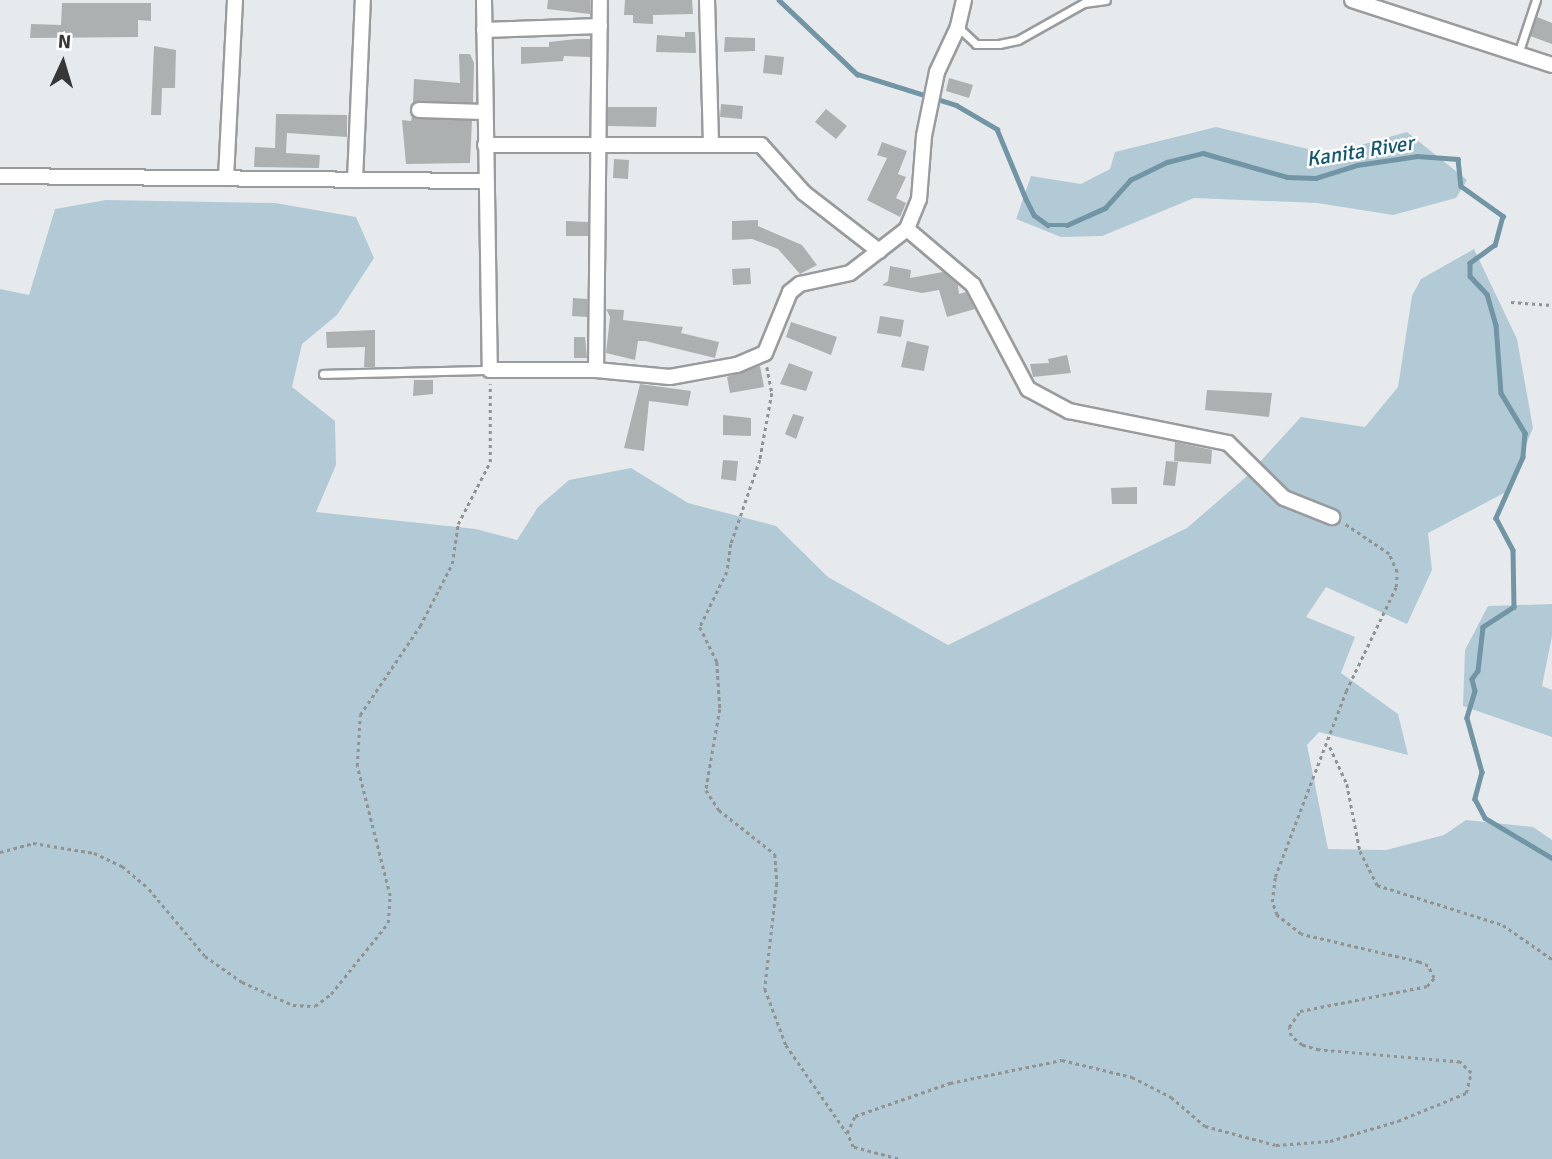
<!DOCTYPE html>
<html>
<head>
<meta charset="utf-8">
<style>
	body { margin:0 }
	#map { position:relative; width:1552px; height:1159px; overflow:hidden; background:#e7eaec; font-family:Signika,sans-serif }
	div>[style] { position:absolute }
	[style*='--x'] { left:calc(var(--x)*1px); top:calc(var(--y)*1px); width:calc(var(--w)*1px); rotate:calc(var(--a)*1deg) }
	.green>* { inset:0; background:#b2cad5 }
	.stream>* { height:4.5px; margin:-2.25px; padding:0 2.25px; transform-origin:2.25px; border-radius:2.25px; background:#7195a5 }
	.building>* { inset:0; background:#acb0b1 }
	.path>* { height:2.5px; margin-top:-1.25px; transform-origin:0; background:repeating-linear-gradient(90deg,#909293 0 3.5px,transparent 0 7px) }
	.roads { filter:drop-shadow(2px 0 #999c9e) drop-shadow(-2px 0 #999c9e) drop-shadow(0 2px #999c9e) drop-shadow(0 -2px #999c9e) }
	.service>* { height:7px; margin:-3.5px; padding:0 3.5px; transform-origin:3.5px; border-radius:3.5px; background:#fff }
	.minor>* { height:14px; margin:-7px; padding:0 7px; transform-origin:7px; border-radius:7px; background:#fff }
	span { translate:-50% -50%; white-space:nowrap; text-align:center; line-height:1.15; -webkit-text-stroke:5px #fff; paint-order:stroke }
	.water-label { font-size:21px; color:#125871; font-style:italic }
	.north { position:absolute; left:28px; top:28px; width:70px; height:70px; -webkit-text-stroke:5px #fff; paint-order:stroke; rotate:4deg; font-size:19px; font-weight:700; line-height:28px; text-align:center; color:#363738 }
	.north::after { content:''; display:block; margin:auto; width:24px; height:32px; background:#363738; clip-path:polygon(50% 0,100% 100%,50% 72%,0 100%) }
</style>
</head>
<body>
<div id="map">
	<div class="green">
		<div style="clip-path:polygon(1216px 127px,1329px 154px,1407px 132px,1467px 180px,1456px 198px,1393px 215px,1317px 203px,1194px 198px,1102px 236px,1061px 237px,1016px 219px,1031px 176px,1081px 184px,1110px 169px,1115px 152px)"></div>
		<div style="clip-path:polygon(106px 200px,275px 203px,356px 217px,374px 258px,337px 315px,302px 344px,292px 387px,335px 421px,336px 465px,316px 512px,476px 529px,517px 540px,538px 507px,569px 480px,631px 468px,688px 503px,776px 526px,828px 577px,948px 645px,1187px 528px,1246px 477px,1301px 417px,1365px 427px,1398px 387px,1412px 296px,1421px 279px,1474px 249px,1517px 339px,1533px 428px,1506px 492px,1428px 533px,1432px 570px,1407px 624px,1326px 587px,1306px 617px,1355px 637px,1341px 673px,1398px 714px,1408px 755px,1319px 732px,1307px 745px,1328px 849px,1386px 850px,1444px 835px,1466px 820px,1533px 827px,1552px 840px,1552px 1159px,0 1159px,0 289px,29px 295px,55px 209px)"></div>
		<div style="clip-path:polygon(1552px 604px,1552px 636px,1542px 686px,1552px 690px,1552px 737px,1463px 706px,1465px 650px,1488px 606px)"></div>
	</div>
	<div class="stream">
		<div style="--x:779;--y:0;--w:108;--a:43.5"></div>
		<div style="--x:857;--y:74;--w:104;--a:17.4"></div>
		<div style="--x:956;--y:105;--w:48;--a:30.3"></div>
		<div style="--x:997;--y:129;--w:76;--a:67.5"></div>
		<div style="--x:1026;--y:199;--w:18;--a:63"></div>
		<div style="--x:1034;--y:215;--w:17;--a:36"></div>
		<div style="--x:1048;--y:225;--w:19;--a:0"></div>
		<div style="--x:1067;--y:225;--w:42;--a:-24.1"></div>
		<div style="--x:1105;--y:208;--w:38;--a:-48"></div>
		<div style="--x:1130;--y:180;--w:41;--a:-25.9"></div>
		<div style="--x:1167;--y:162;--w:37;--a:-14"></div>
		<div style="--x:1203;--y:153;--w:87;--a:15.9"></div>
		<div style="--x:1287;--y:177;--w:29;--a:2"></div>
		<div style="--x:1316;--y:178;--w:43;--a:-17.6"></div>
		<div style="--x:1357;--y:165;--w:61;--a:-8.5"></div>
		<div style="--x:1417;--y:156;--w:41;--a:4.2"></div>
		<div style="--x:1458;--y:159;--w:27;--a:84"></div>
		<div style="--x:1461;--y:186;--w:52;--a:35.5"></div>
		<div style="--x:1503;--y:216;--w:30;--a:105"></div>
		<div style="--x:1495;--y:245;--w:31;--a:144"></div>
		<div style="--x:1470;--y:263;--w:13;--a:90"></div>
		<div style="--x:1470;--y:276;--w:25;--a:47"></div>
		<div style="--x:1487;--y:294;--w:32;--a:74"></div>
		<div style="--x:1496;--y:325;--w:68;--a:85.8"></div>
		<div style="--x:1501;--y:393;--w:47;--a:59"></div>
		<div style="--x:1525;--y:433;--w:24;--a:95"></div>
		<div style="--x:1523;--y:457;--w:67;--a:113.9"></div>
		<div style="--x:1496;--y:518;--w:36;--a:62"></div>
		<div style="--x:1513;--y:550;--w:57;--a:89"></div>
		<div style="--x:1514;--y:607;--w:37;--a:147"></div>
		<div style="--x:1483;--y:627;--w:44;--a:96.5"></div>
		<div style="--x:1478;--y:671;--w:10;--a:127"></div>
		<div style="--x:1472;--y:679;--w:12;--a:76"></div>
		<div style="--x:1475;--y:691;--w:28;--a:107"></div>
		<div style="--x:1467;--y:718;--w:56;--a:74.5"></div>
		<div style="--x:1482;--y:772;--w:28;--a:105"></div>
		<div style="--x:1475;--y:799;--w:21;--a:62"></div>
		<div style="--x:1485;--y:818;--w:78;--a:30.8"></div>
	</div>
	<div class="building">
		<div style="clip-path:polygon(548px 0,590px 0,590px 14px,547px 9px)"></div>
		<div style="clip-path:polygon(625px 0,692px 0,693px 14px,653px 15px,653px 24px,633px 23px,633px 15px,624px 15px)"></div>
		<div style="clip-path:polygon(62px 3px,151px 3px,151px 21px,138px 20px,138px 37px,30px 38px,31px 24px,61px 25px)"></div>
		<div style="clip-path:polygon(1537px 17px,1552px 23px,1552px 44px,1530px 36px)"></div>
		<div style="clip-path:polygon(685px 32px,695px 32px,696px 53px,656px 52px,657px 35px,685px 37px)"></div>
		<div style="clip-path:polygon(725px 37px,755px 38px,755px 51px,724px 52px)"></div>
		<div style="clip-path:polygon(577px 39px,590px 39px,590px 57px,564px 56px,563px 61px,521px 64px,521px 47px,549px 47px,549px 42px)"></div>
		<div style="clip-path:polygon(154px 46px,176px 50px,175px 88px,162px 88px,161px 115px,151px 115px)"></div>
		<div style="clip-path:polygon(459px 54px,470px 54px,474px 63px,473px 102px,413px 103px,414px 79px,460px 83px)"></div>
		<div style="clip-path:polygon(765px 55px,784px 57px,782px 75px,763px 73px)"></div>
		<div style="clip-path:polygon(949px 78px,973px 85px,969px 98px,946px 91px)"></div>
		<div style="clip-path:polygon(721px 104px,743px 106px,742px 119px,720px 117px)"></div>
		<div style="clip-path:polygon(608px 107px,657px 107px,656px 127px,608px 126px)"></div>
		<div style="clip-path:polygon(826px 109px,847px 126px,836px 139px,815px 122px)"></div>
		<div style="clip-path:polygon(276px 114px,347px 115px,347px 137px,287px 133px,286px 153px,320px 155px,319px 168px,254px 167px,255px 147px,275px 148px)"></div>
		<div style="clip-path:polygon(412px 116px,472px 121px,470px 163px,406px 164px,402px 120px,411px 121px)"></div>
		<div style="clip-path:polygon(882px 142px,907px 151px,898px 174px,906px 177px,896px 198px,906px 203px,900px 217px,867px 200px,887px 158px,877px 155px)"></div>
		<div style="clip-path:polygon(614px 159px,629px 160px,628px 179px,613px 178px)"></div>
		<div style="clip-path:polygon(758px 220px,758px 226px,802px 245px,817px 265px,800px 274px,778px 249px,752px 239px,732px 240px,732px 221px)"></div>
		<div style="clip-path:polygon(566px 221px,588px 222px,588px 236px,566px 236px)"></div>
		<div style="clip-path:polygon(890px 266px,911px 270px,910px 278px,943px 272px,958px 285px,959px 294px,966px 292px,975px 309px,947px 317px,939px 290px,922px 293px,882px 285px,888px 281px)"></div>
		<div style="clip-path:polygon(750px 268px,751px 284px,733px 285px,732px 269px)"></div>
		<div style="clip-path:polygon(573px 298px,587px 299px,587px 317px,572px 316px)"></div>
		<div style="clip-path:polygon(606px 309px,624px 310px,623px 320px,683px 327px,681px 333px,719px 342px,715px 358px,645px 341px,638px 341px,635px 360px,606px 353px,610px 317px)"></div>
		<div style="clip-path:polygon(880px 316px,904px 320px,901px 337px,877px 333px)"></div>
		<div style="clip-path:polygon(791px 322px,837px 337px,831px 355px,786px 337px)"></div>
		<div style="clip-path:polygon(375px 330px,375px 367px,364px 367px,365px 347px,327px 348px,326px 332px)"></div>
		<div style="clip-path:polygon(574px 337px,585px 337px,587px 358px,574px 358px)"></div>
		<div style="clip-path:polygon(907px 341px,929px 346px,924px 371px,901px 367px)"></div>
		<div style="clip-path:polygon(1067px 355px,1071px 373px,1033px 377px,1030px 364px,1049px 363px,1048px 359px)"></div>
		<div style="clip-path:polygon(789px 363px,813px 372px,806px 391px,780px 384px)"></div>
		<div style="clip-path:polygon(760px 366px,764px 387px,730px 393px,727px 377px)"></div>
		<div style="clip-path:polygon(414px 380px,433px 380px,433px 394px,413px 396px)"></div>
		<div style="clip-path:polygon(640px 384px,691px 391px,688px 406px,649px 401px,644px 451px,624px 448px)"></div>
		<div style="clip-path:polygon(1207px 390px,1272px 393px,1269px 417px,1205px 410px)"></div>
		<div style="clip-path:polygon(793px 414px,804px 417px,796px 439px,785px 434px)"></div>
		<div style="clip-path:polygon(723px 415px,751px 418px,751px 436px,723px 435px)"></div>
		<div style="clip-path:polygon(1175px 442px,1212px 450px,1211px 464px,1174px 461px)"></div>
		<div style="clip-path:polygon(723px 460px,738px 461px,736px 481px,721px 479px)"></div>
		<div style="clip-path:polygon(1166px 461px,1178px 462px,1175px 486px,1163px 485px)"></div>
		<div style="clip-path:polygon(1137px 487px,1137px 504px,1112px 504px,1111px 488px)"></div>
	</div>
	<div class="path">
		<div style="--x:1511;--y:302;--w:41;--a:4.2"></div>
		<div style="--x:767;--y:367;--w:26;--a:79"></div>
		<div style="--x:772;--y:393;--w:68;--a:100.2"></div>
		<div style="--x:760;--y:460;--w:89;--a:109"></div>
		<div style="--x:731;--y:544;--w:28;--a:98"></div>
		<div style="--x:727;--y:572;--w:61;--a:116.1"></div>
		<div style="--x:700;--y:627;--w:39;--a:64"></div>
		<div style="--x:717;--y:662;--w:47;--a:86.3"></div>
		<div style="--x:720;--y:709;--w:82;--a:99.8"></div>
		<div style="--x:706;--y:790;--w:24;--a:57"></div>
		<div style="--x:719;--y:810;--w:71;--a:38.2"></div>
		<div style="--x:775;--y:854;--w:29;--a:86"></div>
		<div style="--x:777;--y:883;--w:107;--a:96.5"></div>
		<div style="--x:765;--y:989;--w:60;--a:69.4"></div>
		<div style="--x:786;--y:1045;--w:107;--a:55.3"></div>
		<div style="--x:1330;--y:747;--w:41;--a:65.3"></div>
		<div style="--x:1347;--y:784;--w:68;--a:79"></div>
		<div style="--x:1360;--y:851;--w:38;--a:63"></div>
		<div style="--x:1377;--y:885;--w:132;--a:17.6"></div>
		<div style="--x:1503;--y:925;--w:60;--a:34.8"></div>
		<div style="--x:0;--y:852;--w:34;--a:-15"></div>
		<div style="--x:33;--y:843;--w:62;--a:9.3"></div>
		<div style="--x:94;--y:853;--w:31;--a:25"></div>
		<div style="--x:122;--y:866;--w:35;--a:40"></div>
		<div style="--x:149;--y:889;--w:87;--a:50.1"></div>
		<div style="--x:205;--y:956;--w:45;--a:35.1"></div>
		<div style="--x:242;--y:982;--w:56;--a:24.3"></div>
		<div style="--x:293;--y:1005;--w:22;--a:3"></div>
		<div style="--x:315;--y:1006;--w:20;--a:-37"></div>
		<div style="--x:331;--y:994;--w:91;--a:-51.2"></div>
		<div style="--x:388;--y:923;--w:27;--a:-86"></div>
		<div style="--x:390;--y:896;--w:134;--a:-104.2"></div>
		<div style="--x:357;--y:766;--w:51;--a:-86.6"></div>
		<div style="--x:360;--y:715;--w:107;--a:-56"></div>
		<div style="--x:420;--y:626;--w:70;--a:-62.7"></div>
		<div style="--x:452;--y:564;--w:40;--a:-81.5"></div>
		<div style="--x:458;--y:524;--w:70;--a:-62.7"></div>
		<div style="--x:490;--y:462;--w:78;--a:-90"></div>
		<div style="--x:898;--y:1159;--w:47;--a:-165.1"></div>
		<div style="--x:853;--y:1147;--w:15;--a:-113"></div>
		<div style="--x:847;--y:1133;--w:19;--a:-65"></div>
		<div style="--x:855;--y:1116;--w:101;--a:-19.2"></div>
		<div style="--x:950;--y:1083;--w:114;--a:-11.6"></div>
		<div style="--x:1062;--y:1060;--w:72;--a:13.7"></div>
		<div style="--x:1132;--y:1077;--w:44;--a:27.1"></div>
		<div style="--x:1171;--y:1097;--w:45;--a:40.5"></div>
		<div style="--x:1205;--y:1126;--w:73;--a:15"></div>
		<div style="--x:1276;--y:1145;--w:54;--a:-4.2"></div>
		<div style="--x:1330;--y:1141;--w:71;--a:-16.4"></div>
		<div style="--x:1398;--y:1121;--w:74;--a:-22.4"></div>
		<div style="--x:1466;--y:1093;--w:21;--a:-76"></div>
		<div style="--x:1471;--y:1073;--w:16;--a:-135"></div>
		<div style="--x:1460;--y:1062;--w:142;--a:-175.1"></div>
		<div style="--x:1319;--y:1050;--w:18;--a:-164"></div>
		<div style="--x:1302;--y:1045;--w:14;--a:-141"></div>
		<div style="--x:1291;--y:1036;--w:9;--a:-103"></div>
		<div style="--x:1289;--y:1027;--w:19;--a:-55"></div>
		<div style="--x:1300;--y:1011;--w:129;--a:-11.1"></div>
		<div style="--x:1427;--y:986;--w:11;--a:-49"></div>
		<div style="--x:1434;--y:978;--w:13;--a:-117"></div>
		<div style="--x:1428;--y:966;--w:10;--a:-156"></div>
		<div style="--x:1419;--y:962;--w:121;--a:-166.7"></div>
		<div style="--x:1301;--y:934;--w:31;--a:-142"></div>
		<div style="--x:1277;--y:915;--w:14;--a:-111"></div>
		<div style="--x:1272;--y:902;--w:25;--a:-83"></div>
		<div style="--x:1275;--y:877;--w:199;--a:-69.1"></div>
		<div style="--x:1346;--y:691;--w:115;--a:-64.3"></div>
		<div style="--x:1396;--y:587;--w:15;--a:-86"></div>
		<div style="--x:1397;--y:572;--w:20;--a:-114"></div>
		<div style="--x:1389;--y:554;--w:55;--a:-146"></div>
	</div>
	<div class="roads">
		<div class="service">
			<div style="--x:959;--y:28;--w:23;--a:43"></div>
			<div style="--x:976;--y:44;--w:23;--a:0"></div>
			<div style="--x:999;--y:44;--w:19;--a:-12"></div>
			<div style="--x:1018;--y:40;--w:76;--a:-29.3"></div>
			<div style="--x:1084;--y:3;--w:22;--a:-8"></div>
			<div style="--x:1518;--y:54;--w:57;--a:-71.6"></div>
			<div style="--x:323;--y:374;--w:167;--a:-1.4"></div>
		</div>
		<div class="minor">
			<div style="--x:484;--y:0;--w:370;--a:89.1"></div>
			<div style="--x:490;--y:370;--w:106;--a:0"></div>
			<div style="--x:596;--y:370;--w:74;--a:5.4"></div>
			<div style="--x:670;--y:377;--w:68;--a:-10.2"></div>
			<div style="--x:737;--y:365;--w:30;--a:-23"></div>
			<div style="--x:765;--y:353;--w:66;--a:-67.7"></div>
			<div style="--x:790;--y:292;--w:13;--a:-39"></div>
			<div style="--x:800;--y:284;--w:51;--a:-12.4"></div>
			<div style="--x:850;--y:273;--w:72;--a:-37.7"></div>
			<div style="--x:707;--y:0;--w:143;--a:88.4"></div>
			<div style="--x:964;--y:0;--w:28;--a:103"></div>
			<div style="--x:958;--y:27;--w:50;--a:115"></div>
			<div style="--x:937;--y:72;--w:65;--a:101.5"></div>
			<div style="--x:924;--y:136;--w:63;--a:94.5"></div>
			<div style="--x:919;--y:199;--w:32;--a:112"></div>
			<div style="--x:907;--y:229;--w:87;--a:40.3"></div>
			<div style="--x:973;--y:285;--w:118;--a:62.1"></div>
			<div style="--x:1028;--y:389;--w:47;--a:28.2"></div>
			<div style="--x:1069;--y:411;--w:162;--a:11.4"></div>
			<div style="--x:1228;--y:443;--w:78;--a:44.5"></div>
			<div style="--x:1284;--y:498;--w:52;--a:21.6"></div>
			<div style="--x:1352;--y:0;--w:210;--a:18"></div>
			<div style="--x:484;--y:30;--w:116;--a:-2"></div>
			<div style="--x:419;--y:110;--w:66;--a:1.7"></div>
			<div style="--x:485;--y:145;--w:276;--a:0"></div>
			<div style="--x:761;--y:145;--w:64;--a:48.1"></div>
			<div style="--x:804;--y:193;--w:95;--a:37.7"></div>
			<div style="--x:0;--y:176;--w:486;--a:0.6"></div>
			<div style="--x:226;--y:178;--w:178;--a:-87.1"></div>
			<div style="--x:355;--y:180;--w:180;--a:-87.5"></div>
			<div style="--x:596;--y:370;--w:370;--a:-89.4"></div>
		</div>
	</div>
	<div class="water-label">
		<span style="left:1360px;top:151px;rotate:-9deg">Kanita River</span>
	</div>
	<div class="north">N</div>
</div>
</body>
</html>
